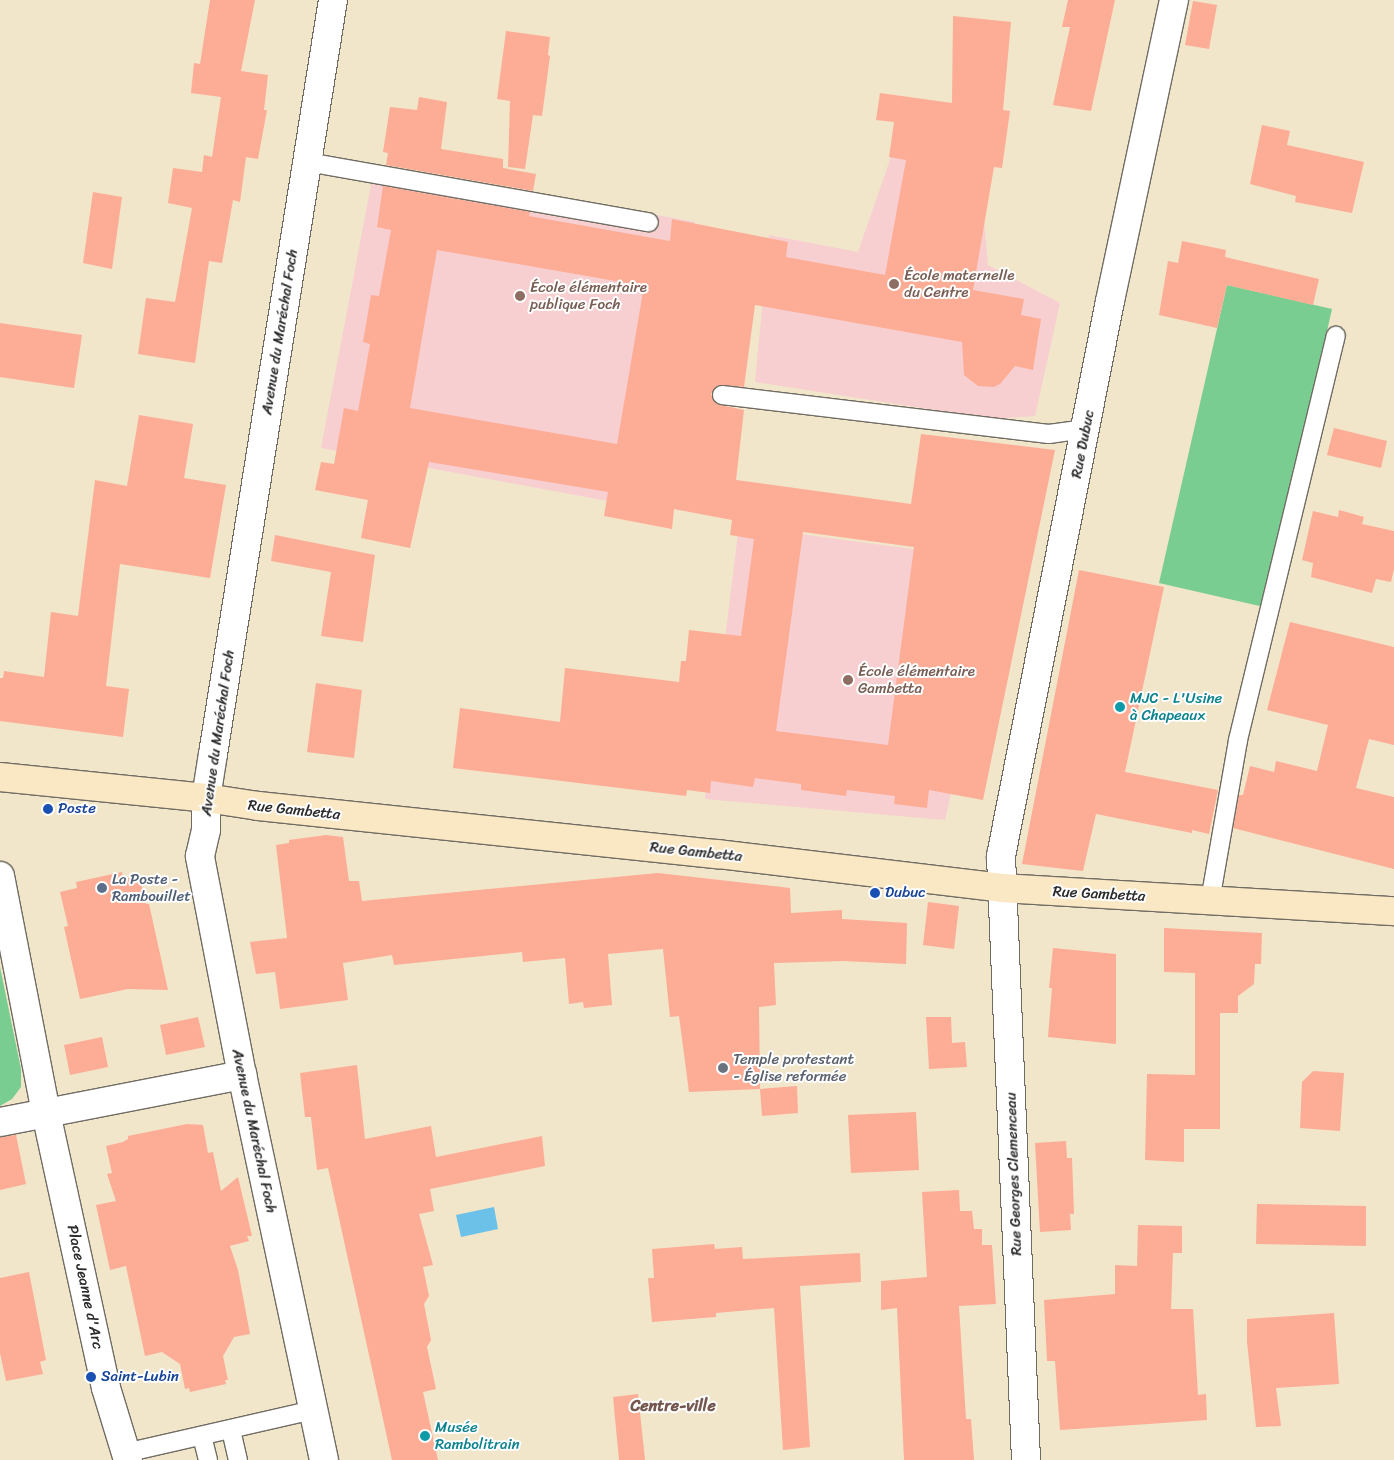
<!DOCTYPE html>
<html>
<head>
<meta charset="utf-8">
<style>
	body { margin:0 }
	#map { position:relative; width:1394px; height:1460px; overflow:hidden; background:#f1e5ca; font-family:Sriracha,sans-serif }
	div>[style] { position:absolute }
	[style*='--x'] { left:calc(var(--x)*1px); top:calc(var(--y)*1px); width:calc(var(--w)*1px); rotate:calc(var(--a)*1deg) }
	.built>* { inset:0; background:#f7cfd1 }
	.green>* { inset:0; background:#7acd90 }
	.water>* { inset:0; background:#6cc1e8 }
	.building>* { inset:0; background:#fdac95 }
	.roads { filter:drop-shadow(1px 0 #706c63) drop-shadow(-1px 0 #706c63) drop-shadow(0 1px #706c63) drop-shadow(0 -1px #706c63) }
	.service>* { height:18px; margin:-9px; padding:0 9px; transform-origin:9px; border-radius:9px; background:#fff }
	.minor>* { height:28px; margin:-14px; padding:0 14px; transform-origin:14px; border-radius:14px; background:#fff }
	.secondary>* { height:28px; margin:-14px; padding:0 14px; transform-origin:14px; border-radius:14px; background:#fae7c3 }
	.dots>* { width:14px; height:14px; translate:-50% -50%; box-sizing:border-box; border:2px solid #fff; border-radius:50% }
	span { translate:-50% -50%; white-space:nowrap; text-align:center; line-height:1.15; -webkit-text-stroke:4px #fff; paint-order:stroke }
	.education-label { font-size:15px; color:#785e54 }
	.left { translate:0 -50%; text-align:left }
	.street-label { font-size:15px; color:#2b2b2b }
	.culture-label { font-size:15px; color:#0d838f }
	.transit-label { font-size:15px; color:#164399 }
	.service-label { font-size:15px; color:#4e5e75 }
	.worship-label { font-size:15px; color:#5b616d }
	.neighbourhood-label { font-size:16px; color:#745850; font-weight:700 }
</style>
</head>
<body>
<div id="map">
	<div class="built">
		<div style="clip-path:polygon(892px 154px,980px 175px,988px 265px,1060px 303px,1035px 416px,992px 419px,755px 382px,769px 235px,858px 252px)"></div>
		<div style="clip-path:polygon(375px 164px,695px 222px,685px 370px,651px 509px,321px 448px)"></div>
		<div style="clip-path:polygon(739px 526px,1003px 561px,945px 820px,705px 799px)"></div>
	</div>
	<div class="green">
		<div style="clip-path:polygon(1227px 285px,1332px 309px,1264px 607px,1159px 583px)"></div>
		<div style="clip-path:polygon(0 967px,21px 1069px,21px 1087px,12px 1099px,0 1106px)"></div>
	</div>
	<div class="water">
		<div style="clip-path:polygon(494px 1207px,498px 1229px,461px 1237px,456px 1215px)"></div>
	</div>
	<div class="building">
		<div style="clip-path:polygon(210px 0,255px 0,241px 71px,268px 75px,264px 110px,267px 110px,258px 159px,246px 157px,240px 202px,233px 200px,222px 263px,209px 261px,195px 363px,138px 354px,146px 298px,175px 302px,192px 208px,168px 203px,173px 168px,202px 172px,204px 155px,212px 157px,221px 97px,191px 93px,194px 63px,200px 64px)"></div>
		<div style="clip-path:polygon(1068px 0,1115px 0,1091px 111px,1053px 105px,1070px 27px,1062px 27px)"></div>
		<div style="clip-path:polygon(1193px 1px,1217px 5px,1209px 49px,1185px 45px)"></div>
		<div style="clip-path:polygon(evenodd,953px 16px,1011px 22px,1003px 110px,1010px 111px,1002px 168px,994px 167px,973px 290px,1024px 299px,1021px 315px,1041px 319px,1033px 370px,1015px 366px,1000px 384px,994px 387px,978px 386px,964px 375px,962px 342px,755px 305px,744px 387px,718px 385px,711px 394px,716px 404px,744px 410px,736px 480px,911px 504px,921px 434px,1055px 450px,983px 800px,929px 790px,927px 808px,894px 804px,895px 796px,847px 790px,846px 796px,801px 790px,801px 784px,755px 778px,753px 787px,711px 781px,710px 793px,687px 790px,686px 796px,453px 768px,460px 708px,560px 722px,565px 668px,679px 682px,681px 661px,686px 661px,689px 630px,741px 636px,754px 539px,730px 535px,732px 520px,674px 509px,672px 529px,604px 516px,608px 492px,429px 462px,410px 548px,361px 538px,368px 500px,315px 490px,321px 462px,334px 464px,344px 408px,358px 411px,370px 344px,363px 342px,371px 295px,379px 296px,391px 230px,377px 227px,383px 186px,530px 212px,529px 216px,670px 241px,672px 219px,788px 242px,786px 257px,885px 275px,906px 160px,889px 157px,894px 122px,876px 120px,880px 93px,952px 103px,953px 16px,437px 250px,644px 286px,617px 444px,410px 408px,437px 250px,953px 16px,803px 532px,914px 547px,888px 745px,776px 731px,803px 532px)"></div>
		<div style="clip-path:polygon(506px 31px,550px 37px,548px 55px,550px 56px,542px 116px,533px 115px,525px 169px,508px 167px,510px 101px,497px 99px)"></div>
		<div style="clip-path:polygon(419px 97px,447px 102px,441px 149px,503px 159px,503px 168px,536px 174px,533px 191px,386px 165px,388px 153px,383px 152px,390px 107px,417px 110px)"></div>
		<div style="clip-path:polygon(1262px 125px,1290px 131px,1287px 145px,1364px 162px,1352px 213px,1295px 202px,1296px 196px,1250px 184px)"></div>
		<div style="clip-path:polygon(93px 192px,122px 197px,112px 269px,83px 263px)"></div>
		<div style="clip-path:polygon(1182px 241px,1226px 250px,1225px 257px,1319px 279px,1313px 305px,1227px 285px,1217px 328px,1159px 315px,1168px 261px,1178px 263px)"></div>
		<div style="clip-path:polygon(0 323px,82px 335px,74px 388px,0 377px)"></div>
		<div style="clip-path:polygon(139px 415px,193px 424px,184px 478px,226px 485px,210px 578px,120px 564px,106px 686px,129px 689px,123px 737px,0 721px,0 678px,3px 678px,4px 671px,44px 677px,51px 612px,78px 616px,95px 480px,127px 486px)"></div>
		<div style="clip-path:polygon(1334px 428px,1387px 441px,1381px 468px,1327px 455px)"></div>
		<div style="clip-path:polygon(1339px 510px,1364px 517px,1362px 524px,1394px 531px,1394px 569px,1391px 582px,1376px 579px,1372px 593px,1311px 577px,1313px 563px,1302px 560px,1313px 511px,1338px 517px)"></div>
		<div style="clip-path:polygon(275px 535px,375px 555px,363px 642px,321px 636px,331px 572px,271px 561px)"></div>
		<div style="clip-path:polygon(1079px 570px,1164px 587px,1125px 772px,1218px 790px,1209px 834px,1192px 830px,1192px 833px,1096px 814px,1083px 871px,1022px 864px)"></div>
		<div style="clip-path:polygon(1290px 622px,1394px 647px,1394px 745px,1369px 739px,1356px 788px,1394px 797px,1394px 869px,1233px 828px,1239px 795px,1243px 795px,1250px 766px,1274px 772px,1276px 761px,1317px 771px,1328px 725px,1267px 710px)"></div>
		<div style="clip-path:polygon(316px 683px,362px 690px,354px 758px,307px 752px)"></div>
		<div style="clip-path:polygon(326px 835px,343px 837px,349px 881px,359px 881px,362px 901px,658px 873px,790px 888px,791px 913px,842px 910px,842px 919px,907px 923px,906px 964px,843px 961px,774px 963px,776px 1005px,759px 1007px,760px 1089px,689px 1092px,679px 1016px,670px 1017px,663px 949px,608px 954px,612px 1005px,584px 1008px,583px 1002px,569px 1004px,565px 958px,523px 962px,522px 952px,394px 965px,392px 955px,343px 963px,348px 1000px,280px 1009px,275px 972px,256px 974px,250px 942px,287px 938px,276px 845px,289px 843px,289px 840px)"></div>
		<div style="clip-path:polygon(122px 872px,123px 879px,139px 875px,146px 904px,149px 904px,168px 990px,128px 989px,80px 999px,64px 927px,68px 926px,60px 892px,77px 888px,76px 882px)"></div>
		<div style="clip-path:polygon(928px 902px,959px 906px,954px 949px,923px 945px)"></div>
		<div style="clip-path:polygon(1164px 928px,1262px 933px,1261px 964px,1255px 964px,1254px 984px,1238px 996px,1238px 1013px,1220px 1013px,1220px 1129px,1184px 1129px,1184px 1162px,1145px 1160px,1147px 1074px,1195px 1075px,1195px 973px,1164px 972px)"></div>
		<div style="clip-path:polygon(1053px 948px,1116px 954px,1116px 1044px,1048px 1037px,1052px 988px,1049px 988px)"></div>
		<div style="clip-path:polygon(198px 1017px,205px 1047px,166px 1055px,160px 1025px)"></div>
		<div style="clip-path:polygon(926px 1017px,951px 1017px,952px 1043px,965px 1042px,967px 1067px,929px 1069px)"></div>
		<div style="clip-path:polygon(102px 1037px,108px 1067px,70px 1075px,64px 1045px)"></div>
		<div style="clip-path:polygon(357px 1065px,365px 1139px,431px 1126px,436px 1157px,542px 1136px,545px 1166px,430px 1189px,434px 1211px,419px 1214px,433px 1265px,423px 1267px,429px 1296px,424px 1304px,431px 1340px,427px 1347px,436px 1389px,423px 1392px,438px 1460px,392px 1460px,328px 1168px,317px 1170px,311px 1117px,305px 1117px,300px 1073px)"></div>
		<div style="clip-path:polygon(1313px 1071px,1344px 1073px,1340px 1131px,1300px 1128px,1302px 1082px)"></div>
		<div style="clip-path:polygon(797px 1086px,798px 1113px,762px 1116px,760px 1089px)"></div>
		<div style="clip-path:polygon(916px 1112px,919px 1170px,851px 1173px,848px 1115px)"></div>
		<div style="clip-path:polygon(187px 1124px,203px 1125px,208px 1153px,213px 1152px,221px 1191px,238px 1177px,252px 1236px,247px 1236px,249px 1241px,230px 1246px,238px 1270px,250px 1334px,234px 1337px,223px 1356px,228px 1380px,225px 1380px,226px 1384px,190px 1392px,189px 1388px,185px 1389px,180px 1364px,162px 1352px,145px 1356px,126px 1266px,110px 1270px,96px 1205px,116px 1201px,107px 1174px,112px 1173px,106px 1146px,123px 1142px,128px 1139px,128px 1136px)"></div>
		<div style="clip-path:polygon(16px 1135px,26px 1184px,0 1190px,0 1137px)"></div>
		<div style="clip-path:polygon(1066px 1141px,1067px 1158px,1072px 1158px,1074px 1214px,1070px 1214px,1071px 1230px,1040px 1232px,1035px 1143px)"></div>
		<div style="clip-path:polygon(959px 1190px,960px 1211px,972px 1211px,974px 1229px,982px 1229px,982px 1245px,992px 1245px,996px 1304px,959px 1306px,966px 1419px,971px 1419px,974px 1460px,904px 1460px,897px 1308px,881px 1310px,881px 1281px,927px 1277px,922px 1192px)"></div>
		<div style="clip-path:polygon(1257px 1204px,1366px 1206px,1366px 1246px,1256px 1244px)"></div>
		<div style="clip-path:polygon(1138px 1225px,1182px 1226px,1182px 1253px,1173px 1253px,1171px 1309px,1193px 1309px,1198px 1395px,1206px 1394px,1207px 1420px,1060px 1430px,1055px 1361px,1047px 1361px,1044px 1300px,1115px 1294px,1115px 1265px,1137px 1266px)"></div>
		<div style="clip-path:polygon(714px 1244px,715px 1249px,742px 1247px,743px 1259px,860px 1253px,861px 1282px,800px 1286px,810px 1447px,783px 1450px,774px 1308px,716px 1313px,716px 1317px,652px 1322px,648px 1278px,654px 1278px,652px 1249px)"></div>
		<div style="clip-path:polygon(29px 1272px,46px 1360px,40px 1362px,43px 1374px,6px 1381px,0 1353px,0 1278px)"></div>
		<div style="clip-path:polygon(1334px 1313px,1339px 1384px,1276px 1388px,1281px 1426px,1256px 1427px,1247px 1342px,1247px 1319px)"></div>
		<div style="clip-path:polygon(638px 1394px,645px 1460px,619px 1460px,613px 1397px)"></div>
	</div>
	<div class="roads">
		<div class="service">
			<div style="--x:307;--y:162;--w:347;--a:10"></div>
			<div style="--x:722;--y:395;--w:329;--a:6.8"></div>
			<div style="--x:1049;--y:434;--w:37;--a:-8"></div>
			<div style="--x:1210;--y:901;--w:163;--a:-80.1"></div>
			<div style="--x:1238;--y:740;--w:416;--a:-76.4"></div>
			<div style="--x:231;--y:1430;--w:31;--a:77"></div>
			<div style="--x:202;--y:1436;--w:25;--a:76"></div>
			<div style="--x:125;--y:1453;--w:193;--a:-12.9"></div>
		</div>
		<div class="minor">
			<div style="--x:0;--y:876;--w:241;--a:79"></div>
			<div style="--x:46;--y:1113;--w:281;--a:77.7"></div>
			<div style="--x:106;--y:1388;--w:75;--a:73"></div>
			<div style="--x:0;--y:1122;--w:247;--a:-11"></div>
			<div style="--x:324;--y:1460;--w:394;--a:-102"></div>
			<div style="--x:242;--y:1075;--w:223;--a:-100.9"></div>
			<div style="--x:200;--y:856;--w:27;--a:-77"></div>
			<div style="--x:206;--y:830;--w:32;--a:-90"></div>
			<div style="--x:206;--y:798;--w:45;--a:-81"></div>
			<div style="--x:213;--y:754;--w:763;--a:-80.96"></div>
			<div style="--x:1026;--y:1460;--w:605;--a:-92.37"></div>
			<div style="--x:1001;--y:856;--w:566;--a:-78.89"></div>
			<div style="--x:1110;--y:301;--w:308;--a:-78"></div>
		</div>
		<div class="secondary">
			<div style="--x:0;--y:777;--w:207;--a:5.8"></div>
			<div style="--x:206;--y:798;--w:53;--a:8.7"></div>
			<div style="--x:258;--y:806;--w:462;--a:6"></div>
			<div style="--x:718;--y:854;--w:287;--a:6.8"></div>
			<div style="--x:1003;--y:888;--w:392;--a:3.4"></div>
		</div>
	</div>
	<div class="dots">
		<div style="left:894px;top:284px;background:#8d6e63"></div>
		<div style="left:520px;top:296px;background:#8d6e63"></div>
		<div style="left:848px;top:680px;background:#8d6e63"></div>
		<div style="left:1120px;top:707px;background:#0f9aa8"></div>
		<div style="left:48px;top:809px;background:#1a4fb4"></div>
		<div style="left:102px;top:888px;background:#5c6f8a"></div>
		<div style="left:875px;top:893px;background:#1a4fb4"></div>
		<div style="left:723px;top:1068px;background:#6b7280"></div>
		<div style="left:91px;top:1377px;background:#1a4fb4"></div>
		<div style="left:425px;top:1436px;background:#0f9aa8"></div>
	</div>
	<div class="education-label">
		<span class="left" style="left:904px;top:284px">École maternelle<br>du Centre</span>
		<span class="left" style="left:530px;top:296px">École élémentaire<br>publique Foch</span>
		<span class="left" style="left:858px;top:680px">École élémentaire<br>Gambetta</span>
	</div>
	<div class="street-label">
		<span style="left:280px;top:332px;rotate:-81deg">Avenue du Maréchal Foch</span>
		<span style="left:1083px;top:444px;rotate:-79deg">Rue Dubuc</span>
		<span style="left:218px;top:733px;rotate:-82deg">Avenue du Maréchal Foch</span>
		<span style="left:294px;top:810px;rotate:6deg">Rue Gambetta</span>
		<span style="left:696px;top:852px;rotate:6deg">Rue Gambetta</span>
		<span style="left:1099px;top:894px;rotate:3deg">Rue Gambetta</span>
		<span style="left:254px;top:1131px;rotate:78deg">Avenue du Maréchal Foch</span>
		<span style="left:1014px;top:1174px;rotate:-92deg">Rue Georges Clemenceau</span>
		<span style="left:85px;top:1287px;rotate:78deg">Place Jeanne d'Arc</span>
	</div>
	<div class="culture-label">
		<span class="left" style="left:1130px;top:707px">MJC - L'Usine<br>à Chapeaux</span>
		<span class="left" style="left:435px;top:1436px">Musée<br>Rambolitrain</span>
	</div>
	<div class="transit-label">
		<span class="left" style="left:58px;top:809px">Poste</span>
		<span class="left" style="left:885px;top:893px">Dubuc</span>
		<span class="left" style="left:101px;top:1377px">Saint-Lubin</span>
	</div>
	<div class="service-label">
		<span class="left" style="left:112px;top:888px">La Poste -<br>Rambouillet</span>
	</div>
	<div class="worship-label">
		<span class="left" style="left:733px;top:1068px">Temple protestant<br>- Église reformée</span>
	</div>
	<div class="neighbourhood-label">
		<span style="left:673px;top:1406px">Centre-ville</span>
	</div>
</div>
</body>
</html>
